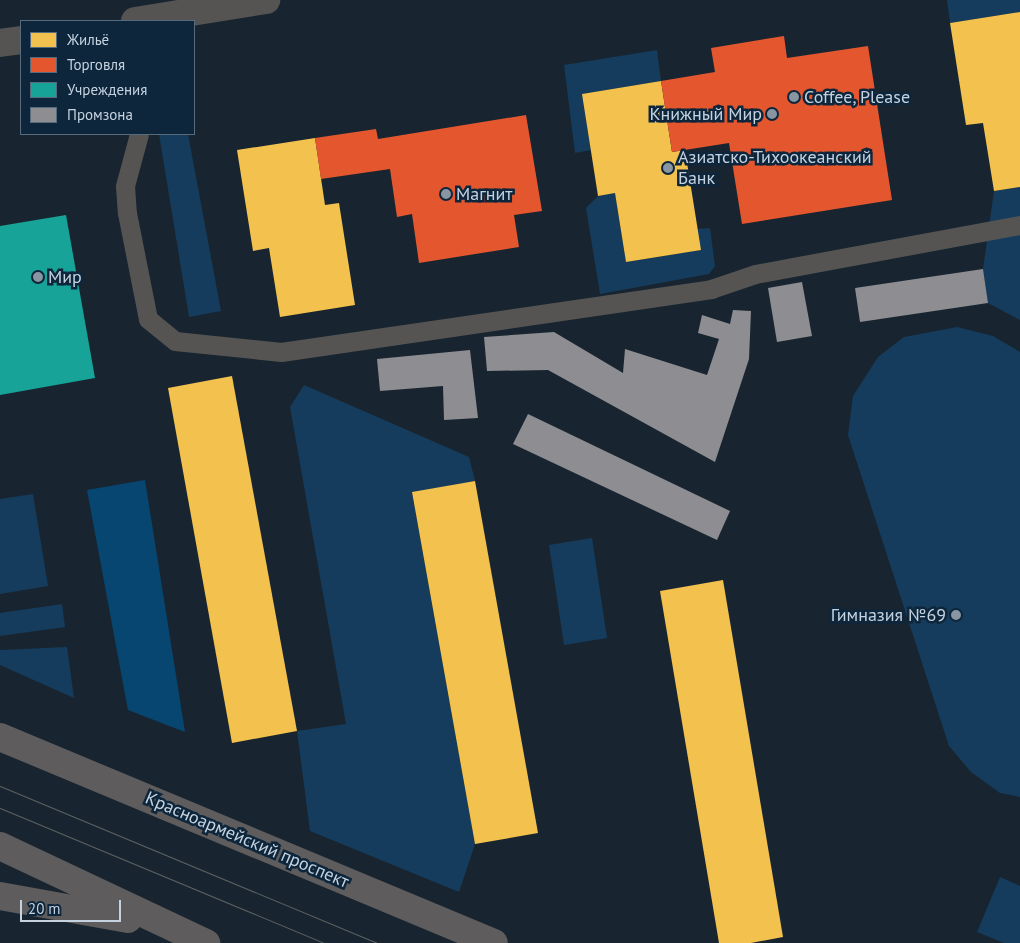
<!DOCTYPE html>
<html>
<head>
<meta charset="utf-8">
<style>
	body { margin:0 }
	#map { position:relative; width:1020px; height:943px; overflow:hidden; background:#182530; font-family:"PT Sans",sans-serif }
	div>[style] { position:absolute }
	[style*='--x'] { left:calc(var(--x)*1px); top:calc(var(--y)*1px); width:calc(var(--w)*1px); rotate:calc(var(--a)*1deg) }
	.green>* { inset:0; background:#153c5c }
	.forest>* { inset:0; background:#084672 }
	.homes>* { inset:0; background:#f2c14e }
	.shops>* { inset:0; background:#e4572e }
	.public>* { inset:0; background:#17a398 }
	.industry>* { inset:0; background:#8d8d92 }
	.service>* { height:19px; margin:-9.5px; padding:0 9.5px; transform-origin:9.5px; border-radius:9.5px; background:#555452 }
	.tertiary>* { height:28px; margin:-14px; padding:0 14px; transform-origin:14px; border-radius:14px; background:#555452 }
	.primary>* { height:28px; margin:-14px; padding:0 14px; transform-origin:14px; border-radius:14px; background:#5e5c5c }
	.tram>* { height:1px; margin:-0.5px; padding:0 0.5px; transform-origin:0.5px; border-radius:0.5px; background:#5e6062 }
	.dots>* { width:14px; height:14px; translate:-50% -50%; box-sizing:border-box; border:2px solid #0e263b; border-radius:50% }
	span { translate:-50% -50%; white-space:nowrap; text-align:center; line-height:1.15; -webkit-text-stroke:5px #0e263b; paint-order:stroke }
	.poi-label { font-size:18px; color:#c5d3e1 }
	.left { translate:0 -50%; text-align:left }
	.right { translate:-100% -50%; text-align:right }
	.street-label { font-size:18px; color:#c5d3e1 }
	.legend { position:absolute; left:20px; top:20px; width:175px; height:115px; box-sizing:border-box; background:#0e263b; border:1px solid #576b7d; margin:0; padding:6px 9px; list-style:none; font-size:15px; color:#c5d3e1 }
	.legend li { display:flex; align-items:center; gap:10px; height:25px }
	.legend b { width:25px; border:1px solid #576b7d }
	.scale { position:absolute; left:20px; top:900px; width:101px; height:22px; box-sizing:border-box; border:2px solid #c5d3e1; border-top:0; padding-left:6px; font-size:15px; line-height:18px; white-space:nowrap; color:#c5d3e1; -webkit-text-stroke:4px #0e263b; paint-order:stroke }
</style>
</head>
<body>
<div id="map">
	<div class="green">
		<div style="clip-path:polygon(947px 0,1020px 0,1020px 12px,950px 23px)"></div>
		<div style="clip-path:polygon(657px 50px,661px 81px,583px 94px,591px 150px,575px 153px,564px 65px)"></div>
		<div style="clip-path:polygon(159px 134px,188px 134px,221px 311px,189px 317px)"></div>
		<div style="clip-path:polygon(1020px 187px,1020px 320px,988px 303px,983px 269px,994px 191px)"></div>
		<div style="clip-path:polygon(615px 193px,626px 262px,700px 250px,697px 229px,710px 228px,715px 266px,709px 274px,600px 294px,586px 208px,598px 196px)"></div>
		<div style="clip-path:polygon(957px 327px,993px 336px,1020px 352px,1020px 797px,1000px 793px,971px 772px,949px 746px,848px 435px,853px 396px,878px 357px,904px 337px)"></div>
		<div style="clip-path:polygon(304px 385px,469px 457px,475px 481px,412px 493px,475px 844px,459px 892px,310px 831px,297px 731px,346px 724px,290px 407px)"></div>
		<div style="clip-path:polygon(33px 494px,48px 586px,0 594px,0 499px)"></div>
		<div style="clip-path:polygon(592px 538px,607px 638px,564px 645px,549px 545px)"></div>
		<div style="clip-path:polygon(62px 604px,65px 627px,0 636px,0 613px)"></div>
		<div style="clip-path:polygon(67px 647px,74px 698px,0 665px,0 650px)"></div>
		<div style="clip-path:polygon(1000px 877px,1020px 886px,1020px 943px,1004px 943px,977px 932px)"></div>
	</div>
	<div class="forest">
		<div style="clip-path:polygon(145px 480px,185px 732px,128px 710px,87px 490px)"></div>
	</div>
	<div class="homes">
		<div style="clip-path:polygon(1020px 12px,1020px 187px,994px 191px,983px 123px,966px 125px,950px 23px)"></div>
		<div style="clip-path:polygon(661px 81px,672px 152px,685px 150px,701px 250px,626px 262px,615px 193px,598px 196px,582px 94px)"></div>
		<div style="clip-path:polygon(315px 138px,325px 205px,339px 203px,355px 305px,280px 317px,269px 248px,253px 251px,237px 150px)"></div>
		<div style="clip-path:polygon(232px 376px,297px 731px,232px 743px,168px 388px)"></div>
		<div style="clip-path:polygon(475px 481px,538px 833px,475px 844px,412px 492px)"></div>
		<div style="clip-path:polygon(723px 580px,783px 937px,751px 943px,719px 943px,660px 591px)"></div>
	</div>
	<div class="shops">
		<div style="clip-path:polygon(784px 36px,787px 58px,868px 46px,892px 200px,742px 224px,729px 143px,672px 152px,661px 81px,715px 72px,711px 48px)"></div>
		<div style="clip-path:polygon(526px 115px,542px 211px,514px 215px,519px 247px,419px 263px,412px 214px,397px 217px,390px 169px,321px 179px,315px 138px,376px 129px,378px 139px)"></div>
	</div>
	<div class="public">
		<div style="clip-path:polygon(66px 215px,95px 378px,0 395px,0 226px)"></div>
	</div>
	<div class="industry">
		<div style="clip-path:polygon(983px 269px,988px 303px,860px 322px,855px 288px)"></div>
		<div style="clip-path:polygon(802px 282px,812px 336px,777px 342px,768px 288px)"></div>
		<div style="clip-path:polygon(733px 310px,751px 311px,749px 359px,715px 462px,548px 370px,487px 371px,484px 337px,554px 332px,623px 373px,625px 349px,707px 375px,719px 339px,698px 333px,702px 315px,730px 324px)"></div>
		<div style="clip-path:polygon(470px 350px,478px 418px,444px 420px,443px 386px,380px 391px,377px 359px)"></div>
		<div style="clip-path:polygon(528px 414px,730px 511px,717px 540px,513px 444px)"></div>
	</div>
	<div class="service">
		<div style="--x:139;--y:134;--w:54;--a:105.1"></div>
		<div style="--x:125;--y:186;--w:27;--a:86"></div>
		<div style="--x:127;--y:213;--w:108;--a:78.8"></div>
		<div style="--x:148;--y:319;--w:35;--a:39"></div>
		<div style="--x:175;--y:341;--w:107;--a:5.9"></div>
		<div style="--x:281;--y:352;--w:435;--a:-8.3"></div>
		<div style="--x:711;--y:289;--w:46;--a:-18.8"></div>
		<div style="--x:755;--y:274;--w:269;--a:-10.5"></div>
	</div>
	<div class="tertiary">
		<div style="--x:135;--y:21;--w:133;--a:-9.1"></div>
		<div style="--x:0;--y:43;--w:21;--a:-8"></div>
	</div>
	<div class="primary">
		<div style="--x:0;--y:737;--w:535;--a:22.64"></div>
		<div style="--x:0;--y:846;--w:228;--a:25.2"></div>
		<div style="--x:0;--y:896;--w:130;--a:10.2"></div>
	</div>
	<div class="tram">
		<div style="--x:0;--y:786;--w:408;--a:22.6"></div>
		<div style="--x:0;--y:808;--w:351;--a:22.6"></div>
	</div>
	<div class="dots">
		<div style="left:794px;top:97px;background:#8896a3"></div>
		<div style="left:772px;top:114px;background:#8896a3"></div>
		<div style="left:668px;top:168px;background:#8896a3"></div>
		<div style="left:446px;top:194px;background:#8896a3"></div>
		<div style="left:38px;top:277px;background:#8896a3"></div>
		<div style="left:956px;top:615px;background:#8896a3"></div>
	</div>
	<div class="poi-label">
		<span class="left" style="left:804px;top:97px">Coffee, Please</span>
		<span class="right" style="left:762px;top:114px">Книжный Мир</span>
		<span class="left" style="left:678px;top:168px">Азиатско-Тихоокеанский<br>Банк</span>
		<span class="left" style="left:456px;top:194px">Магнит</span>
		<span class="left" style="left:48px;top:277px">Мир</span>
		<span class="right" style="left:946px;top:615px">Гимназия №69</span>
	</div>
	<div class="street-label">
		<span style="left:247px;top:840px;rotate:23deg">Красноармейский проспект</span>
	</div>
	<ul class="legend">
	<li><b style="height:14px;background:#f2c14e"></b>Жильё</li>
	<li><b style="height:14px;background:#e4572e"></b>Торговля</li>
	<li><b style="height:14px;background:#17a398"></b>Учреждения</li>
	<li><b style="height:14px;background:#8d8d92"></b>Промзона</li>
	</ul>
	<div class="scale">20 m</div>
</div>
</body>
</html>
